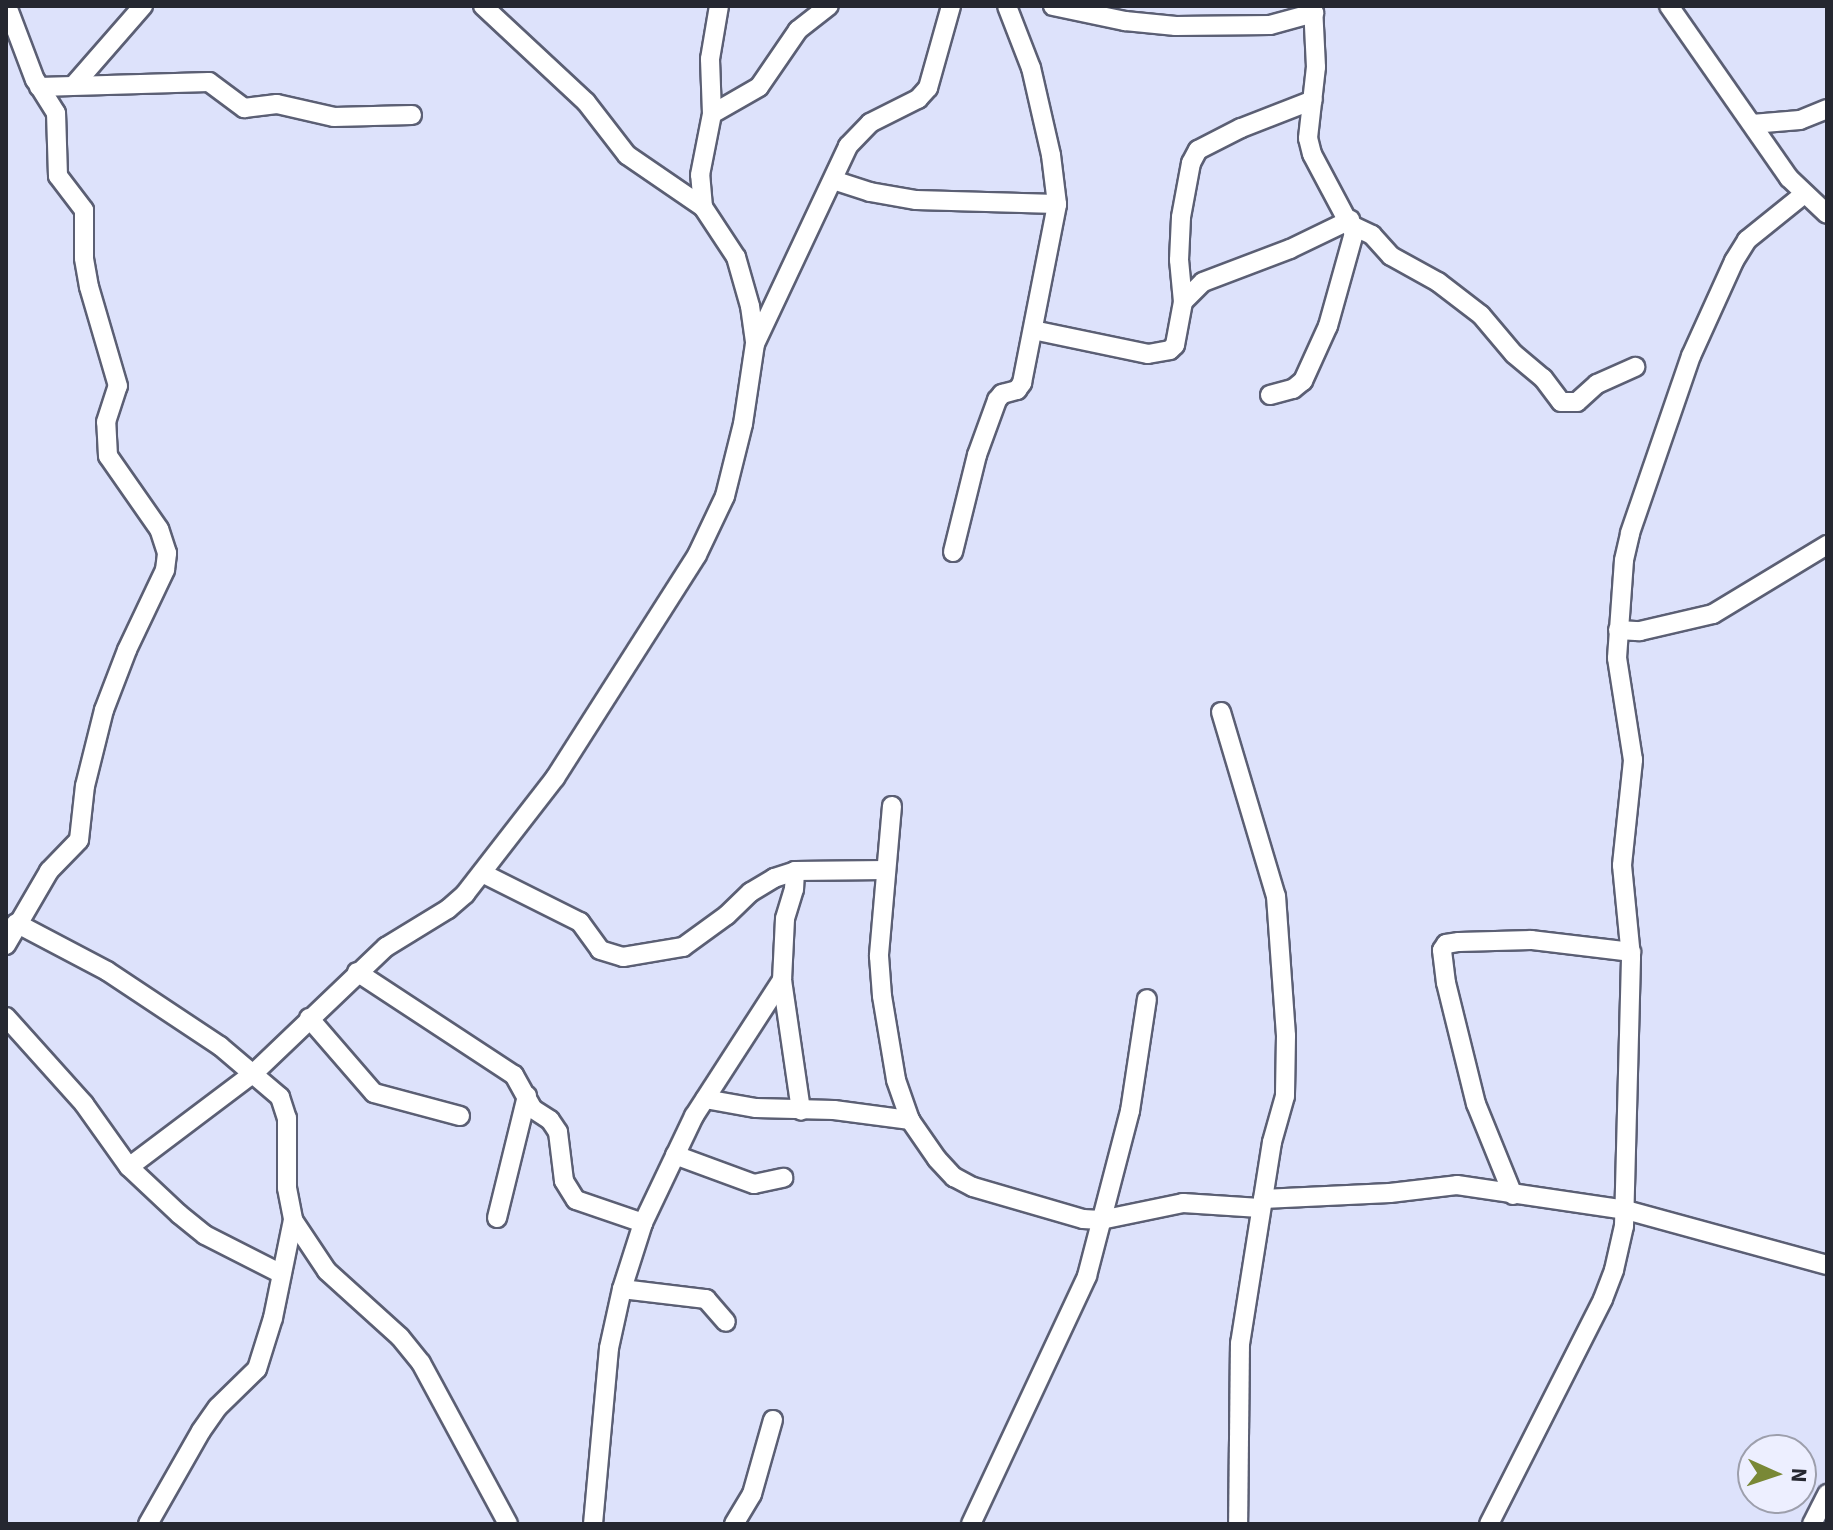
<!DOCTYPE html>
<html>
<head>
<meta charset="utf-8">
<style>
	body { margin:0 }
	#map { position:relative; width:1833px; height:1530px; overflow:hidden; background:#dde2fb; font-family:"Source Sans 3",sans-serif }
	div>[style] { position:absolute }
	[style*='--x'] { left:calc(var(--x)*1px); top:calc(var(--y)*1px); width:calc(var(--w)*1px); rotate:calc(var(--a)*1deg) }
	.roads { filter:drop-shadow(2px 0 #5b5f74) drop-shadow(-2px 0 #5b5f74) drop-shadow(0 2px #5b5f74) drop-shadow(0 -2px #5b5f74) }
	.minor>* { height:18px; margin:-9px; padding:0 9px; transform-origin:9px; border-radius:9px; background:#fff }
	span { translate:-50% -50%; white-space:nowrap; text-align:center; line-height:1.15; -webkit-text-stroke:6px #edefff; paint-order:stroke }
	.frame { position:absolute; inset:0; border:8px solid #252730; pointer-events:none }
	.north { position:absolute; left:1737px; top:1434px; width:80px; height:80px; box-sizing:border-box; background:#edefff; border:2px solid #9d9fac; border-radius:50%; rotate:93deg; font-size:22px; font-weight:700; line-height:32px; text-align:center; color:#252730 }
	.north::after { content:''; display:block; margin:auto; width:28px; height:36px; background:#798836; clip-path:polygon(50% 0,100% 100%,50% 72%,0 100%) }
</style>
</head>
<body>
<div id="map">
	<div class="roads">
		<div class="minor">
			<div style="--x:483;--y:6;--w:141;--a:43"></div>
			<div style="--x:586;--y:102;--w:67;--a:52.3"></div>
			<div style="--x:627;--y:155;--w:92;--a:34.4"></div>
			<div style="--x:703;--y:207;--w:60;--a:56.6"></div>
			<div style="--x:736;--y:257;--w:51;--a:74.1"></div>
			<div style="--x:750;--y:306;--w:35;--a:82"></div>
			<div style="--x:1053;--y:6;--w:74;--a:11.8"></div>
			<div style="--x:1125;--y:21;--w:51;--a:5.6"></div>
			<div style="--x:1176;--y:26;--w:94;--a:-0.6"></div>
			<div style="--x:1270;--y:25;--w:46;--a:-15.3"></div>
			<div style="--x:1669;--y:6;--w:210;--a:55.1"></div>
			<div style="--x:1789;--y:178;--w:52;--a:43.5"></div>
			<div style="--x:74;--y:85;--w:105;--a:-48.9"></div>
			<div style="--x:39;--y:87;--w:170;--a:-1.7"></div>
			<div style="--x:209;--y:82;--w:44;--a:36.6"></div>
			<div style="--x:244;--y:108;--w:33;--a:-7"></div>
			<div style="--x:277;--y:104;--w:58;--a:12.8"></div>
			<div style="--x:334;--y:117;--w:78;--a:-1.5"></div>
			<div style="--x:712;--y:114;--w:54;--a:-29.9"></div>
			<div style="--x:759;--y:87;--w:69;--a:-55.6"></div>
			<div style="--x:798;--y:30;--w:39;--a:-38"></div>
			<div style="--x:1752;--y:124;--w:48;--a:-4.8"></div>
			<div style="--x:1800;--y:120;--w:29;--a:-22"></div>
			<div style="--x:833;--y:180;--w:39;--a:18"></div>
			<div style="--x:870;--y:192;--w:47;--a:9.9"></div>
			<div style="--x:916;--y:200;--w:141;--a:1.6"></div>
			<div style="--x:703;--y:207;--w:32;--a:-95"></div>
			<div style="--x:700;--y:175;--w:62;--a:-78.9"></div>
			<div style="--x:712;--y:114;--w:55;--a:-92.1"></div>
			<div style="--x:710;--y:59;--w:54;--a:-80.4"></div>
			<div style="--x:1353;--y:226;--w:21;--a:25"></div>
			<div style="--x:1372;--y:235;--w:28;--a:48"></div>
			<div style="--x:1391;--y:256;--w:54;--a:29"></div>
			<div style="--x:1438;--y:282;--w:54;--a:37.5"></div>
			<div style="--x:1481;--y:315;--w:51;--a:49.8"></div>
			<div style="--x:1514;--y:354;--w:38;--a:40"></div>
			<div style="--x:1543;--y:378;--w:30;--a:53"></div>
			<div style="--x:1561;--y:402;--w:16;--a:0"></div>
			<div style="--x:1577;--y:402;--w:27;--a:-42"></div>
			<div style="--x:1597;--y:384;--w:42;--a:-24.1"></div>
			<div style="--x:1183;--y:302;--w:42;--a:-95.4"></div>
			<div style="--x:1179;--y:260;--w:43;--a:-87.3"></div>
			<div style="--x:1181;--y:217;--w:55;--a:-79.5"></div>
			<div style="--x:1191;--y:163;--w:15;--a:-62"></div>
			<div style="--x:1198;--y:150;--w:48;--a:-27.1"></div>
			<div style="--x:1241;--y:128;--w:77;--a:-21.3"></div>
			<div style="--x:1033;--y:330;--w:117;--a:11.8"></div>
			<div style="--x:1148;--y:354;--w:22;--a:-10"></div>
			<div style="--x:1170;--y:350;--w:7;--a:-45"></div>
			<div style="--x:1175;--y:345;--w:44;--a:-79.5"></div>
			<div style="--x:1183;--y:302;--w:28;--a:-45"></div>
			<div style="--x:1203;--y:282;--w:93;--a:-20.8"></div>
			<div style="--x:1290;--y:249;--w:67;--a:-25.8"></div>
			<div style="--x:1270;--y:395;--w:24;--a:-15"></div>
			<div style="--x:1293;--y:389;--w:13;--a:-39"></div>
			<div style="--x:1303;--y:381;--w:60;--a:-65.6"></div>
			<div style="--x:1328;--y:326;--w:97;--a:-74.4"></div>
			<div style="--x:1354;--y:233;--w:89;--a:-118"></div>
			<div style="--x:1312;--y:154;--w:16;--a:-104"></div>
			<div style="--x:1308;--y:138;--w:71;--a:-83.6"></div>
			<div style="--x:1316;--y:67;--w:61;--a:-92.8"></div>
			<div style="--x:953;--y:552;--w:100;--a:-76.1"></div>
			<div style="--x:977;--y:455;--w:59;--a:-70"></div>
			<div style="--x:997;--y:400;--w:8;--a:-50"></div>
			<div style="--x:1002;--y:394;--w:16;--a:-15"></div>
			<div style="--x:1017;--y:390;--w:9;--a:-54"></div>
			<div style="--x:1022;--y:383;--w:182;--a:-78.9"></div>
			<div style="--x:1057;--y:204;--w:49;--a:-97"></div>
			<div style="--x:1051;--y:155;--w:89;--a:-102.9"></div>
			<div style="--x:1031;--y:68;--w:66;--a:-111.2"></div>
			<div style="--x:1618;--y:630;--w:22;--a:3"></div>
			<div style="--x:1640;--y:631;--w:75;--a:-13.1"></div>
			<div style="--x:1713;--y:614;--w:133;--a:-31.2"></div>
			<div style="--x:1221;--y:712;--w:192;--a:73.4"></div>
			<div style="--x:1276;--y:896;--w:140;--a:85.9"></div>
			<div style="--x:1286;--y:1036;--w:60;--a:91"></div>
			<div style="--x:1285;--y:1096;--w:48;--a:105.8"></div>
			<div style="--x:1272;--y:1142;--w:204;--a:99"></div>
			<div style="--x:1240;--y:1343;--w:181;--a:90.6"></div>
			<div style="--x:892;--y:806;--w:151;--a:95"></div>
			<div style="--x:879;--y:956;--w:40;--a:85.7"></div>
			<div style="--x:882;--y:996;--w:85;--a:80.5"></div>
			<div style="--x:896;--y:1080;--w:42;--a:70.7"></div>
			<div style="--x:910;--y:1120;--w:47;--a:55.3"></div>
			<div style="--x:937;--y:1159;--w:25;--a:47"></div>
			<div style="--x:954;--y:1177;--w:21;--a:28"></div>
			<div style="--x:973;--y:1187;--w:115;--a:16.2"></div>
			<div style="--x:1083;--y:1219;--w:18;--a:3"></div>
			<div style="--x:1101;--y:1220;--w:84;--a:-11.7"></div>
			<div style="--x:1183;--y:1203;--w:77;--a:3.7"></div>
			<div style="--x:795;--y:871;--w:18;--a:93"></div>
			<div style="--x:794;--y:889;--w:31;--a:107"></div>
			<div style="--x:785;--y:919;--w:61;--a:92.8"></div>
			<div style="--x:782;--y:980;--w:132;--a:81.7"></div>
			<div style="--x:482;--y:873;--w:110;--a:26.6"></div>
			<div style="--x:580;--y:922;--w:34;--a:54"></div>
			<div style="--x:600;--y:950;--w:24;--a:17"></div>
			<div style="--x:623;--y:957;--w:61;--a:-9.5"></div>
			<div style="--x:683;--y:947;--w:54;--a:-36"></div>
			<div style="--x:727;--y:915;--w:33;--a:-44"></div>
			<div style="--x:751;--y:892;--w:27;--a:-31"></div>
			<div style="--x:774;--y:878;--w:22;--a:-18"></div>
			<div style="--x:795;--y:871;--w:91;--a:-0.6"></div>
			<div style="--x:16;--y:923;--w:103;--a:27.8"></div>
			<div style="--x:107;--y:971;--w:136;--a:33.6"></div>
			<div style="--x:220;--y:1046;--w:79;--a:40.4"></div>
			<div style="--x:280;--y:1097;--w:22;--a:72"></div>
			<div style="--x:287;--y:1118;--w:70;--a:90"></div>
			<div style="--x:287;--y:1188;--w:33;--a:79"></div>
			<div style="--x:293;--y:1220;--w:61;--a:56.3"></div>
			<div style="--x:327;--y:1271;--w:98;--a:42.1"></div>
			<div style="--x:400;--y:1337;--w:33;--a:51"></div>
			<div style="--x:421;--y:1363;--w:183;--a:61.6"></div>
			<div style="--x:6;--y:945;--w:86;--a:-59.8"></div>
			<div style="--x:49;--y:871;--w:43;--a:-45.9"></div>
			<div style="--x:79;--y:840;--w:54;--a:-83.7"></div>
			<div style="--x:85;--y:786;--w:78;--a:-76"></div>
			<div style="--x:104;--y:710;--w:64;--a:-69"></div>
			<div style="--x:127;--y:650;--w:89;--a:-64.6"></div>
			<div style="--x:165;--y:570;--w:17;--a:-83"></div>
			<div style="--x:167;--y:553;--w:25;--a:-108"></div>
			<div style="--x:159;--y:529;--w:89;--a:-124.9"></div>
			<div style="--x:108;--y:456;--w:34;--a:-93"></div>
			<div style="--x:106;--y:422;--w:38;--a:-72"></div>
			<div style="--x:118;--y:386;--w:103;--a:-106.3"></div>
			<div style="--x:89;--y:287;--w:29;--a:-100"></div>
			<div style="--x:84;--y:258;--w:48;--a:-90"></div>
			<div style="--x:84;--y:210;--w:43;--a:-127.4"></div>
			<div style="--x:58;--y:176;--w:63;--a:-91.8"></div>
			<div style="--x:56;--y:113;--w:39;--a:-122"></div>
			<div style="--x:35;--y:80;--w:79;--a:-110.7"></div>
			<div style="--x:357;--y:972;--w:188;--a:33.3"></div>
			<div style="--x:514;--y:1075;--w:39;--a:61"></div>
			<div style="--x:533;--y:1109;--w:20;--a:33"></div>
			<div style="--x:550;--y:1120;--w:14;--a:56"></div>
			<div style="--x:558;--y:1132;--w:49;--a:83"></div>
			<div style="--x:564;--y:1181;--w:22;--a:58"></div>
			<div style="--x:576;--y:1200;--w:71;--a:18.9"></div>
			<div style="--x:6;--y:1017;--w:117;--a:48.1"></div>
			<div style="--x:84;--y:1104;--w:77;--a:54.5"></div>
			<div style="--x:129;--y:1167;--w:69;--a:43.2"></div>
			<div style="--x:179;--y:1214;--w:33;--a:39"></div>
			<div style="--x:205;--y:1235;--w:86;--a:26.9"></div>
			<div style="--x:309;--y:1018;--w:99;--a:49.1"></div>
			<div style="--x:374;--y:1093;--w:89;--a:15"></div>
			<div style="--x:705;--y:1099;--w:52;--a:10"></div>
			<div style="--x:756;--y:1108;--w:78;--a:1.5"></div>
			<div style="--x:834;--y:1110;--w:77;--a:7.5"></div>
			<div style="--x:675;--y:1155;--w:84;--a:20.2"></div>
			<div style="--x:754;--y:1184;--w:30;--a:-12"></div>
			<div style="--x:129;--y:1167;--w:158;--a:-37"></div>
			<div style="--x:255;--y:1072;--w:181;--a:-43.7"></div>
			<div style="--x:386;--y:947;--w:73;--a:-31.5"></div>
			<div style="--x:448;--y:909;--w:23;--a:-41"></div>
			<div style="--x:465;--y:894;--w:147;--a:-52.2"></div>
			<div style="--x:555;--y:778;--w:264;--a:-57.5"></div>
			<div style="--x:697;--y:555;--w:65;--a:-64.6"></div>
			<div style="--x:725;--y:496;--w:74;--a:-76"></div>
			<div style="--x:743;--y:424;--w:81;--a:-81.5"></div>
			<div style="--x:755;--y:344;--w:219;--a:-64.8"></div>
			<div style="--x:848;--y:146;--w:32;--a:-46"></div>
			<div style="--x:870;--y:123;--w:54;--a:-26.6"></div>
			<div style="--x:918;--y:99;--w:15;--a:-48"></div>
			<div style="--x:928;--y:88;--w:85;--a:-74.3"></div>
			<div style="--x:1513;--y:1195;--w:98;--a:-112.1"></div>
			<div style="--x:1476;--y:1104;--w:125;--a:-103.9"></div>
			<div style="--x:1446;--y:983;--w:33;--a:-97"></div>
			<div style="--x:1442;--y:950;--w:7;--a:-56"></div>
			<div style="--x:1446;--y:944;--w:13;--a:-9"></div>
			<div style="--x:1459;--y:942;--w:72;--a:-1.6"></div>
			<div style="--x:1531;--y:940;--w:101;--a:6.8"></div>
			<div style="--x:1263;--y:1199;--w:127;--a:-2.7"></div>
			<div style="--x:1390;--y:1193;--w:67;--a:-6.8"></div>
			<div style="--x:1457;--y:1185;--w:171;--a:8.4"></div>
			<div style="--x:1626;--y:1210;--w:208;--a:15.3"></div>
			<div style="--x:497;--y:1218;--w:126;--a:-76.2"></div>
			<div style="--x:622;--y:1289;--w:85;--a:6.8"></div>
			<div style="--x:706;--y:1299;--w:30;--a:49"></div>
			<div style="--x:148;--y:1524;--w:107;--a:-60.3"></div>
			<div style="--x:201;--y:1431;--w:29;--a:-55"></div>
			<div style="--x:218;--y:1407;--w:54;--a:-44.3"></div>
			<div style="--x:257;--y:1369;--w:53;--a:-72.6"></div>
			<div style="--x:273;--y:1318;--w:100;--a:-78.5"></div>
			<div style="--x:593;--y:1524;--w:177;--a:-84.8"></div>
			<div style="--x:609;--y:1348;--w:60;--a:-77.6"></div>
			<div style="--x:622;--y:1289;--w:69;--a:-72.3"></div>
			<div style="--x:643;--y:1223;--w:119;--a:-64.5"></div>
			<div style="--x:694;--y:1116;--w:162;--a:-57.1"></div>
			<div style="--x:734;--y:1524;--w:35;--a:-59"></div>
			<div style="--x:752;--y:1494;--w:77;--a:-74.2"></div>
			<div style="--x:971;--y:1524;--w:274;--a:-64.9"></div>
			<div style="--x:1087;--y:1276;--w:171;--a:-75.4"></div>
			<div style="--x:1130;--y:1111;--w:113;--a:-81.4"></div>
			<div style="--x:1489;--y:1524;--w:252;--a:-63.1"></div>
			<div style="--x:1603;--y:1299;--w:31;--a:-69"></div>
			<div style="--x:1614;--y:1270;--w:45;--a:-77.2"></div>
			<div style="--x:1624;--y:1226;--w:269;--a:-88.5"></div>
			<div style="--x:1631;--y:957;--w:92;--a:-95.6"></div>
			<div style="--x:1622;--y:865;--w:106;--a:-84"></div>
			<div style="--x:1633;--y:760;--w:103;--a:-98.9"></div>
			<div style="--x:1617;--y:658;--w:98;--a:-85.9"></div>
			<div style="--x:1624;--y:560;--w:28;--a:-77"></div>
			<div style="--x:1630;--y:533;--w:187;--a:-71"></div>
			<div style="--x:1691;--y:356;--w:104;--a:-65.6"></div>
			<div style="--x:1734;--y:261;--w:25;--a:-58"></div>
			<div style="--x:1747;--y:240;--w:73;--a:-38.9"></div>
			<div style="--x:1812;--y:1524;--w:34;--a:-63"></div>
		</div>
	</div>
	<div class="frame"></div>
	<div class="north">N</div>
</div>
</body>
</html>
